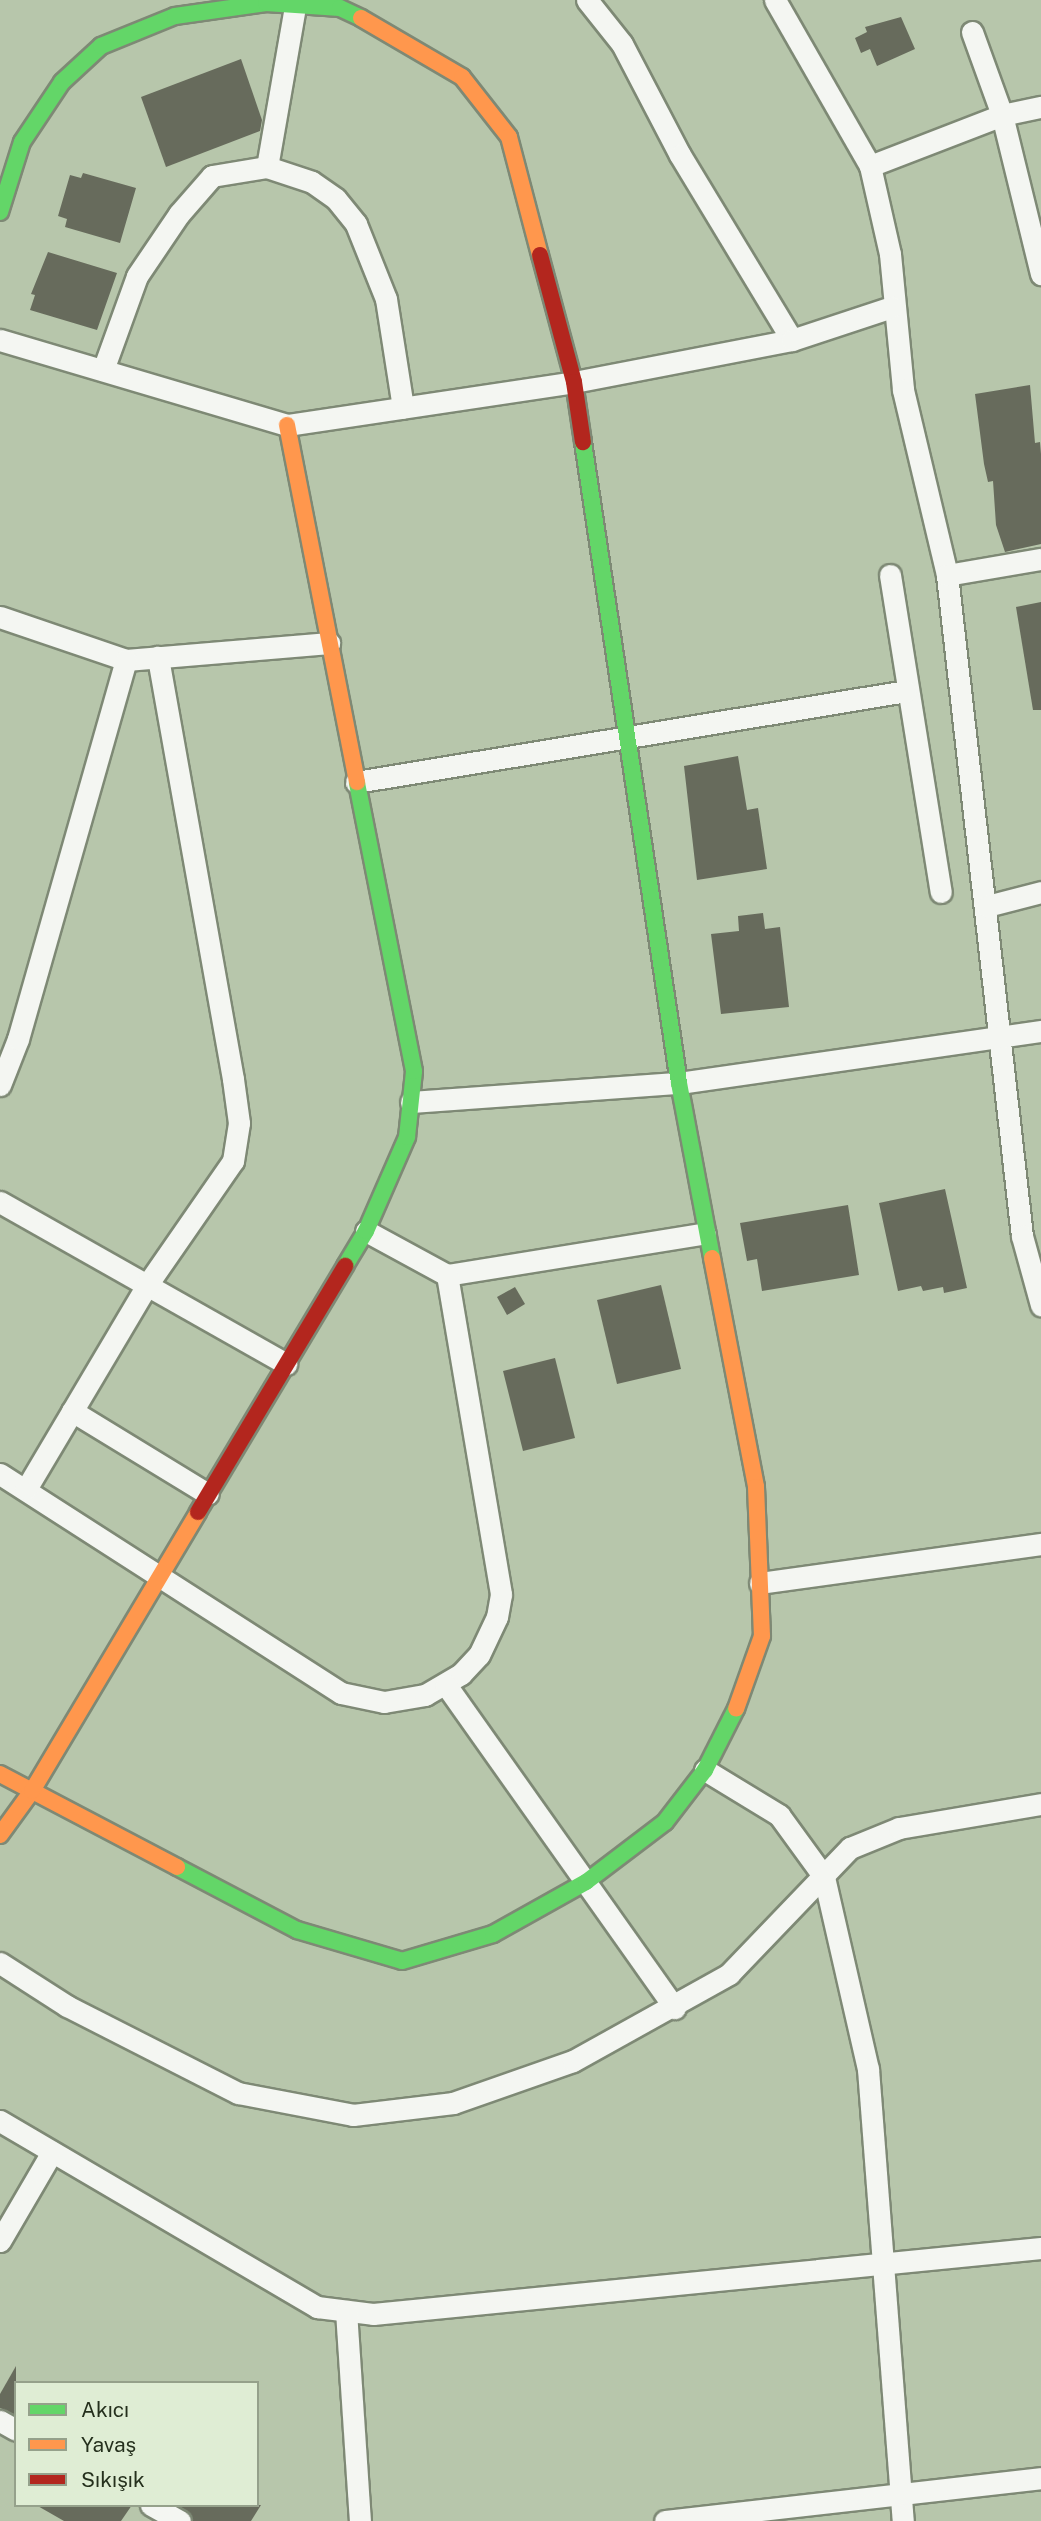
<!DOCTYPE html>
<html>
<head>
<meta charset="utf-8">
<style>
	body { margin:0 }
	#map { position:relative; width:1041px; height:2521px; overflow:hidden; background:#b7c6ab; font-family:"Public Sans",sans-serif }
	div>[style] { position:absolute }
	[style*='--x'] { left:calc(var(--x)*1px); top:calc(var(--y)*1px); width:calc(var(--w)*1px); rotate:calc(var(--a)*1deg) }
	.building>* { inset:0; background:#676b5c }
	.roads { filter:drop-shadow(2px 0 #7e8975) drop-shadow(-2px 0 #7e8975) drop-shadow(0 2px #7e8975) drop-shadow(0 -2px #7e8975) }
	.street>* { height:21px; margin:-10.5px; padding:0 10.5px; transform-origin:10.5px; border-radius:10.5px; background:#f4f6f2 }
	.fast>* { height:16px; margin:-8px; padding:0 8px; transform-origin:8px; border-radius:8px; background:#63d668 }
	.slow>* { height:16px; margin:-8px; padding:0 8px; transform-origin:8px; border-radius:8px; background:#ff974d }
	.jam>* { height:16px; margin:-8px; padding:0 8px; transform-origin:8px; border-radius:8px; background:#b3261e }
	span { translate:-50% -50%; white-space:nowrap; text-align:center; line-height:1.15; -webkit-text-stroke:7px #dfedd4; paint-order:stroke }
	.legend { position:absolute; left:14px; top:2381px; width:245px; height:126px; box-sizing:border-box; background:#dfedd4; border:2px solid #95a18b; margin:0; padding:9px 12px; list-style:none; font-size:21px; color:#25301d }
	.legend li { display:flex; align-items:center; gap:14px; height:35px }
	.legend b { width:35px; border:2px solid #95a18b }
</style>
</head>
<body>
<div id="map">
	<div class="building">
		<div style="clip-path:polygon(901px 17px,915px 49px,877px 66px,870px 49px,861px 53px,855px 38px,867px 32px,865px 27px)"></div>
		<div style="clip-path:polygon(241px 59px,262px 120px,260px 131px,166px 167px,141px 97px)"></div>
		<div style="clip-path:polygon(83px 173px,136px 188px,120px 243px,65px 227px,67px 219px,58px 216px,70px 175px,81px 178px)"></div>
		<div style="clip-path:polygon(48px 252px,117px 273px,97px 330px,30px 310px,35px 295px,31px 294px)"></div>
		<div style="clip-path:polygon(1030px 385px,1035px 443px,1040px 442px,1041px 454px,1041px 544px,1005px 552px,996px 525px,993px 481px,988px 482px,984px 464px,975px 394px)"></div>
		<div style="clip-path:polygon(1041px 602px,1041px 710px,1033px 710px,1016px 607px)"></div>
		<div style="clip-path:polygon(738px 756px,747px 810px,758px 808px,767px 869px,697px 880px,684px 766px)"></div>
		<div style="clip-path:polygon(763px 913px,765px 929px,780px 927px,789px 1007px,721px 1014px,711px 934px,739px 931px,738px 916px)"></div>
		<div style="clip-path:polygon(945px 1189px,967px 1288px,944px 1293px,943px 1287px,923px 1291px,921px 1286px,898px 1291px,879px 1203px)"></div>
		<div style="clip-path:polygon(848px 1205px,859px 1275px,762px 1291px,757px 1259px,747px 1261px,740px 1223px)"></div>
		<div style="clip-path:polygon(661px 1285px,681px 1369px,617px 1384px,597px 1300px)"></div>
		<div style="clip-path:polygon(515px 1287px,525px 1304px,507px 1315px,497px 1297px)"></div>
		<div style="clip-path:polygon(555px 1358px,575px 1438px,523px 1451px,503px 1371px)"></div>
		<div style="clip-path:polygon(16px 2366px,16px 2415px,0 2408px,0 2394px)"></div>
		<div style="clip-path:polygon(36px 2505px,132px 2505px,121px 2521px,64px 2521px)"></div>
		<div style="clip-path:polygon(179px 2505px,261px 2505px,251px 2521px,193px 2521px)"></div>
	</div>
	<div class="roads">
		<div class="street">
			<div style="--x:587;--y:0;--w:56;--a:51.5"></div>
			<div style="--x:622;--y:44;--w:125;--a:62.4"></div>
			<div style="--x:680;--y:155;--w:216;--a:58.8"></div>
			<div style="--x:775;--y:0;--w:191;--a:60.2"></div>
			<div style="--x:870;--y:166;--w:90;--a:77.2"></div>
			<div style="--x:890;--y:254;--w:137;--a:84.5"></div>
			<div style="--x:903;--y:390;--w:190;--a:76.6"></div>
			<div style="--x:947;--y:575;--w:665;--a:83.53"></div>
			<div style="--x:1022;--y:1236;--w:72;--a:74.6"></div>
			<div style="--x:972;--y:32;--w:88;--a:70.1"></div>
			<div style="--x:1002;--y:115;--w:164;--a:76.2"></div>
			<div style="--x:870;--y:166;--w:142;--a:-21.1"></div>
			<div style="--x:1002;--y:115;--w:40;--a:-12"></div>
			<div style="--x:267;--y:167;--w:169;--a:-80.1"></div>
			<div style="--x:0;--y:340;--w:299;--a:16.5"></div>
			<div style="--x:287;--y:425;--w:290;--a:-8.5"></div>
			<div style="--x:574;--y:382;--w:222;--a:-10.9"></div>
			<div style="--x:792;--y:340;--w:105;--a:-18.3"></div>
			<div style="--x:103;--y:370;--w:100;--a:-70.1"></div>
			<div style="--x:137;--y:276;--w:75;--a:-55.9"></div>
			<div style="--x:179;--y:214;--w:50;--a:-49"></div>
			<div style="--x:212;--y:176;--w:56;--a:-9.3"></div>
			<div style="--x:267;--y:167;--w:47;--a:18.4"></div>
			<div style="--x:312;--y:182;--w:29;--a:35"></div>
			<div style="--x:336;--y:199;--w:32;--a:51"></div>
			<div style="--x:356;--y:224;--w:81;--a:68.2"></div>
			<div style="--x:386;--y:299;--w:110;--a:81.1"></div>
			<div style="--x:890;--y:575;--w:321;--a:80.9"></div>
			<div style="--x:947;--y:575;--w:95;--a:-9.7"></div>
			<div style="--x:0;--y:617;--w:133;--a:18.8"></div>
			<div style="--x:126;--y:660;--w:204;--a:-4.8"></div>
			<div style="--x:356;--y:782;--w:557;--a:-9.39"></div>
			<div style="--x:987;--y:906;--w:56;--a:-14.5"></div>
			<div style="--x:0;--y:1085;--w:49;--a:-68.6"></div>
			<div style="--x:18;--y:1039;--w:394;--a:-74.1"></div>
			<div style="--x:411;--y:1102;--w:269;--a:-4.1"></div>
			<div style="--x:679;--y:1083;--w:366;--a:-8.2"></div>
			<div style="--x:0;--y:1202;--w:329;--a:29.5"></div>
			<div style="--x:366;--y:1231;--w:92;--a:28.5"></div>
			<div style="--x:447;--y:1275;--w:261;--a:-9.2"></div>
			<div style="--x:72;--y:1411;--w:159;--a:31.4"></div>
			<div style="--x:0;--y:1474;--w:405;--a:32.7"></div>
			<div style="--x:341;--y:1693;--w:44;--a:11.8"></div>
			<div style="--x:384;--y:1702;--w:42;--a:-9.7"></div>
			<div style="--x:425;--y:1695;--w:42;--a:-30.3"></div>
			<div style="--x:461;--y:1674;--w:26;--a:-47"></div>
			<div style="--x:479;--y:1655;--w:42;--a:-64.7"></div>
			<div style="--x:497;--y:1617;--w:23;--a:-80"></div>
			<div style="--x:501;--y:1594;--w:324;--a:-99.6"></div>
			<div style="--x:26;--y:1489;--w:237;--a:-59.3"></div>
			<div style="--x:147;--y:1285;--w:151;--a:-55.3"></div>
			<div style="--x:233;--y:1161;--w:38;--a:-81"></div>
			<div style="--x:239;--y:1123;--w:44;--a:-97.8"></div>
			<div style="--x:233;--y:1079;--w:429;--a:-100.1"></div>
			<div style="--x:760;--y:1583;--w:284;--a:-7.9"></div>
			<div style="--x:446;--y:1685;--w:396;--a:54.7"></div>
			<div style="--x:705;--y:1770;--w:87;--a:31.3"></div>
			<div style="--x:779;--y:1815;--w:77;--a:54"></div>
			<div style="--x:824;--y:1877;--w:197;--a:77.1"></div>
			<div style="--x:868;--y:2069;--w:453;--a:85.6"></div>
			<div style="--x:0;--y:1963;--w:80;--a:32.7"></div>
			<div style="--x:67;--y:2006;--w:192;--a:27"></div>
			<div style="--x:238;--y:2093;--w:117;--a:10.8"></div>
			<div style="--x:353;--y:2115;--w:101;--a:-6.8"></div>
			<div style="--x:453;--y:2103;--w:127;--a:-19.3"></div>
			<div style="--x:573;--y:2061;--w:179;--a:-29.1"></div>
			<div style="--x:729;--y:1974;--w:175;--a:-46.2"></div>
			<div style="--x:850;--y:1848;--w:53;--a:-22.2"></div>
			<div style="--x:899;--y:1828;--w:144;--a:-9.6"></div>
			<div style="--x:0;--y:2121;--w:368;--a:30.4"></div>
			<div style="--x:317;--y:2307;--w:56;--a:7.1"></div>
			<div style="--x:373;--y:2314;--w:671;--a:-5.64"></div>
			<div style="--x:0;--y:2241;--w:103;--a:-59.7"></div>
			<div style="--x:346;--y:2311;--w:210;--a:86.2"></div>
			<div style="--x:0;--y:2421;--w:18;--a:29"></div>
			<div style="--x:151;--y:2505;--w:33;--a:29"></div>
			<div style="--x:665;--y:2521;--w:378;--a:-6.5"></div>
		</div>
		<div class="fast">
			<div style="--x:0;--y:212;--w:73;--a:-72.6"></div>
			<div style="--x:22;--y:142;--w:72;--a:-56.3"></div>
			<div style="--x:62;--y:82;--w:53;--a:-42.7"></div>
			<div style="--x:101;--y:46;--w:80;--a:-22.1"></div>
			<div style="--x:175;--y:16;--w:92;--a:-8.1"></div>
			<div style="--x:266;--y:3;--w:74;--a:3.9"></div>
			<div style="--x:340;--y:8;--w:23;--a:25"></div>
			<div style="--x:583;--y:442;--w:648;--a:81.48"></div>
			<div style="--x:679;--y:1083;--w:178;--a:79.3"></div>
			<div style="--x:345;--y:1266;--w:41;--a:-59"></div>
			<div style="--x:366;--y:1231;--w:103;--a:-66.4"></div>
			<div style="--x:407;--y:1137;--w:66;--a:-83.9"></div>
			<div style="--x:414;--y:1071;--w:295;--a:-101.2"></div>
			<div style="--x:177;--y:1867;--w:136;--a:27.7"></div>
			<div style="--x:297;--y:1930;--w:109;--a:16.4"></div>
			<div style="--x:402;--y:1961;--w:95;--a:-16.5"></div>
			<div style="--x:493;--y:1934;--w:107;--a:-29.2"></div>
			<div style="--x:586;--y:1882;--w:99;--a:-37.2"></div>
			<div style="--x:665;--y:1822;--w:66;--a:-52.4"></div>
			<div style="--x:705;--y:1770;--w:68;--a:-63.1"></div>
		</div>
		<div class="slow">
			<div style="--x:361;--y:18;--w:117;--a:30.3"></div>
			<div style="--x:462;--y:77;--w:76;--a:51.9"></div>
			<div style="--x:509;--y:137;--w:122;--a:75.3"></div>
			<div style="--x:287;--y:425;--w:364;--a:78.9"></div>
			<div style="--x:712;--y:1258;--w:233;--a:79.1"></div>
			<div style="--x:756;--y:1487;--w:149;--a:87.7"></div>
			<div style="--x:762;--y:1636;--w:77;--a:109.6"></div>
			<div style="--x:0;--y:1774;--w:200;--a:27.7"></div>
			<div style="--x:0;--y:1835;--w:54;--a:-54"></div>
			<div style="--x:32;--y:1791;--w:325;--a:-59.2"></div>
		</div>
		<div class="jam">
			<div style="--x:540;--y:255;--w:131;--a:75"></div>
			<div style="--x:574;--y:382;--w:61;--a:81.5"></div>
			<div style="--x:198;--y:1512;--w:287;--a:-59.1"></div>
		</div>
	</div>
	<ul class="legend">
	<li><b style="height:9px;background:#63d668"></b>Akıcı</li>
	<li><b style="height:9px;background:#ff974d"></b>Yavaş</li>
	<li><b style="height:9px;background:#b3261e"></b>Sıkışık</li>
	</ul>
</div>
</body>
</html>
